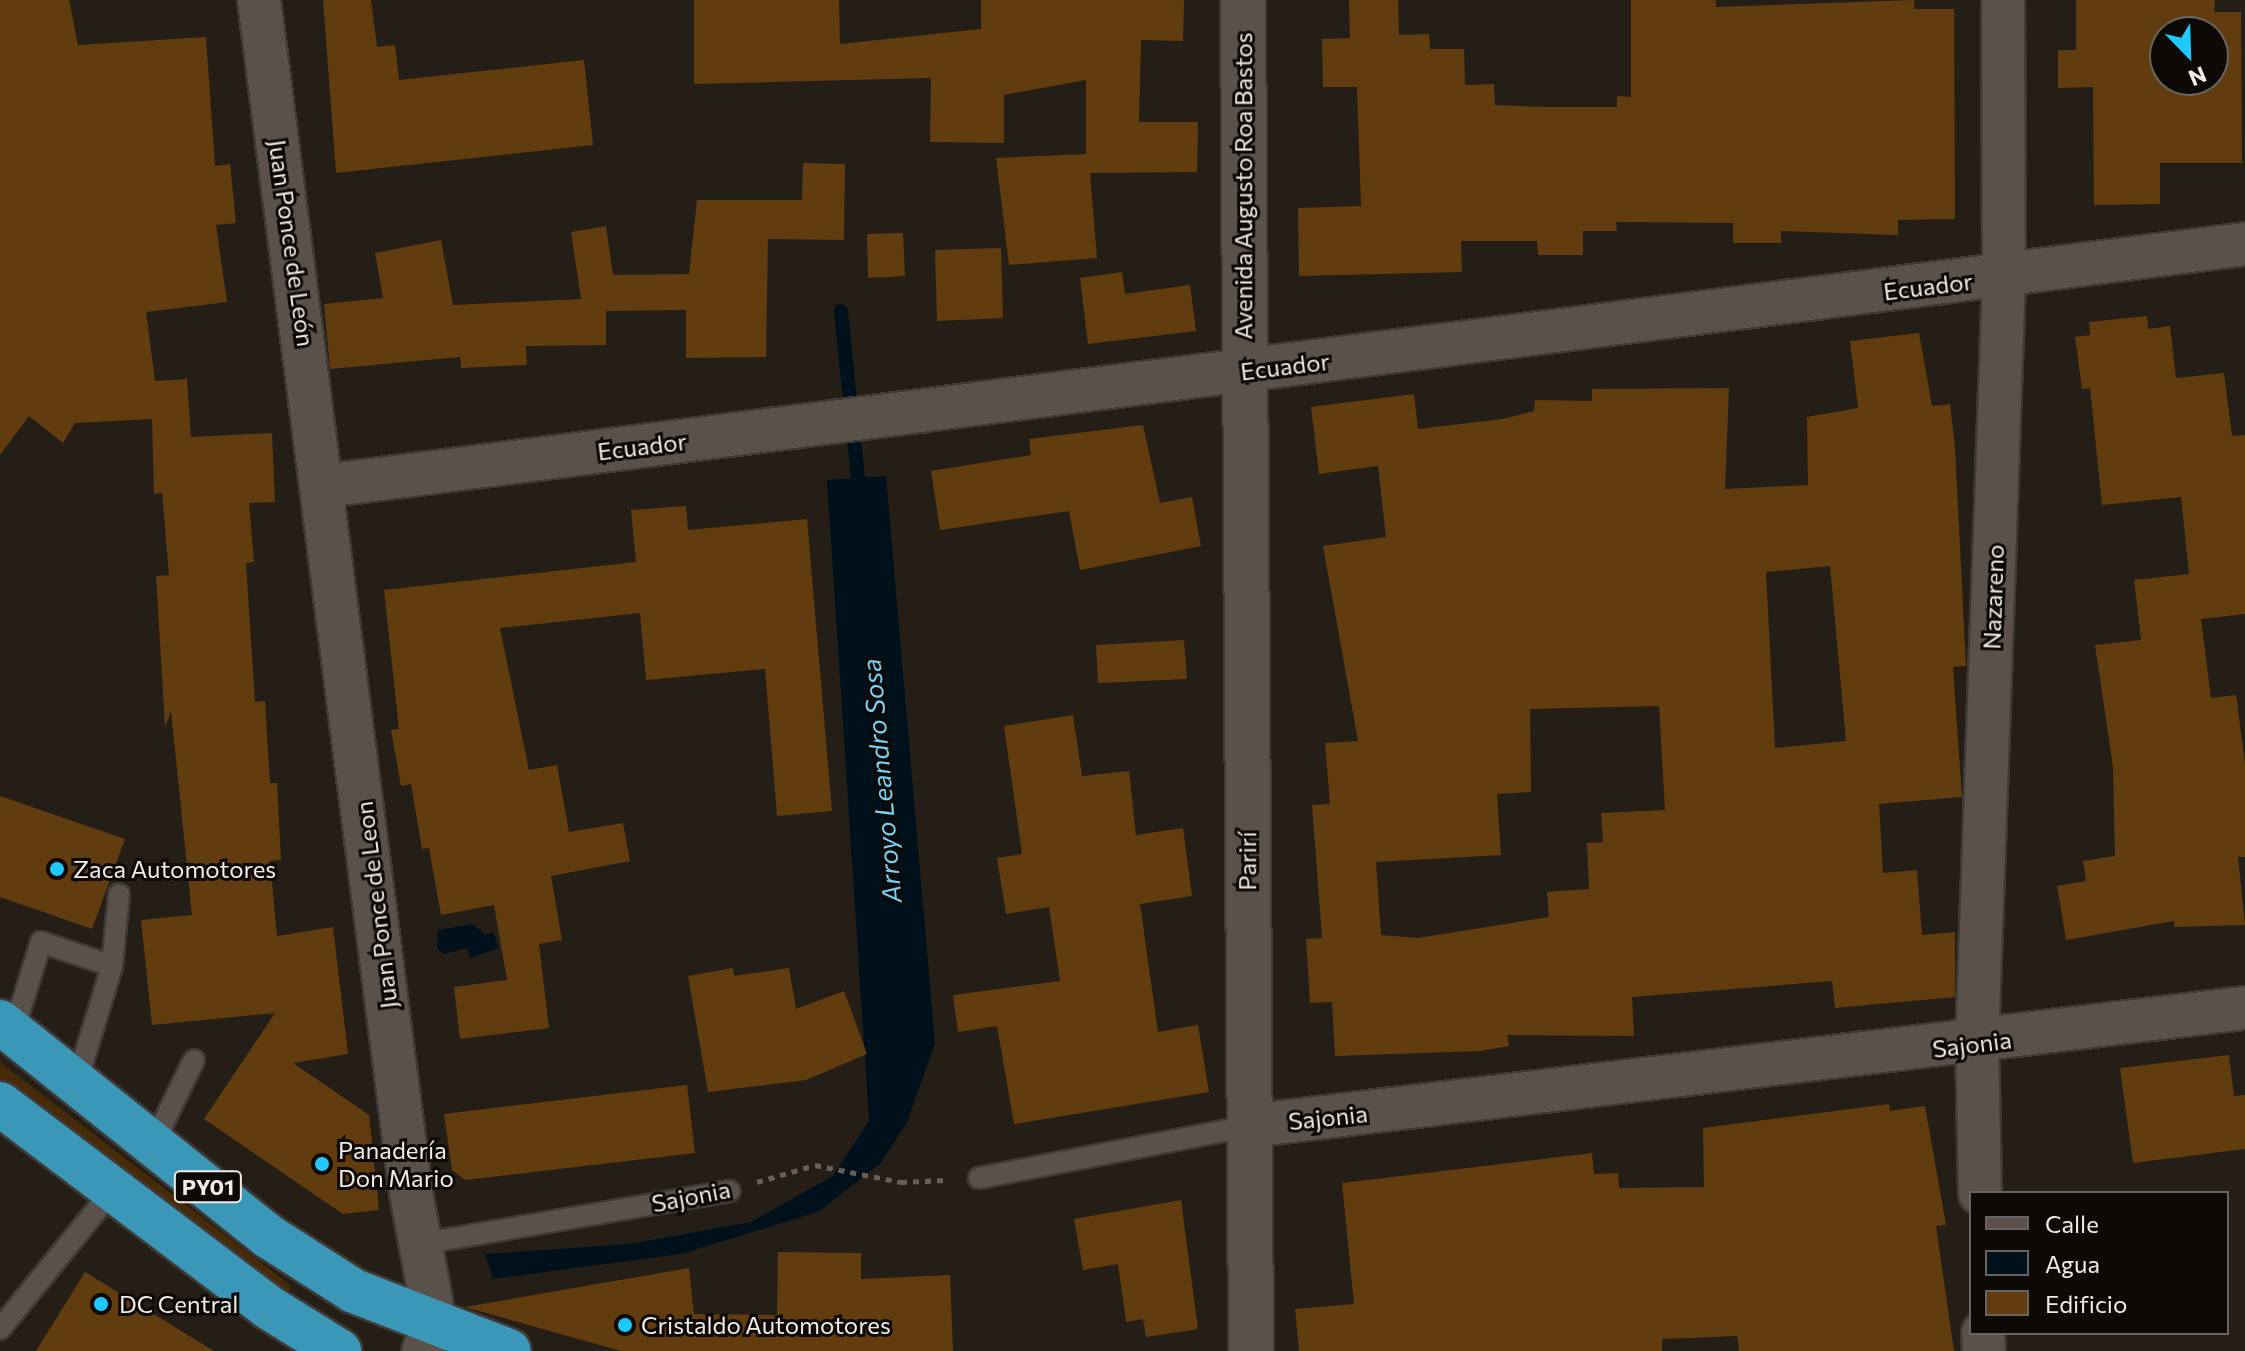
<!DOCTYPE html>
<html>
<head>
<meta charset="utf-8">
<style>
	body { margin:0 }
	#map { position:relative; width:2245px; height:1351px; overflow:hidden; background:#251e17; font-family:Commissioner,sans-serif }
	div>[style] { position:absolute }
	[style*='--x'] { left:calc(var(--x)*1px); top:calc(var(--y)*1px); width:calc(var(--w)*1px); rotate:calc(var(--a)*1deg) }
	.green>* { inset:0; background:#472a08 }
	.water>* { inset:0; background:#00111b }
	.stream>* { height:14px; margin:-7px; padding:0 7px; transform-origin:7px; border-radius:7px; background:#00111b }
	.building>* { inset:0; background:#613c0f }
	.path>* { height:5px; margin-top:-2.5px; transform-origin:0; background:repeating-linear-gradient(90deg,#66605a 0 6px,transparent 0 12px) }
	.roads { filter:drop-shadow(2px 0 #403a36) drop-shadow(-2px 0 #403a36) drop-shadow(0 2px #403a36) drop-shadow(0 -2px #403a36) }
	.lane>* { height:20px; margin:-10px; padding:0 10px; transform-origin:10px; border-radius:10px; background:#5a524a }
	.street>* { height:42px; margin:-21px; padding:0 21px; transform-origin:21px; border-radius:21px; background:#5a524a }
	.secondary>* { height:44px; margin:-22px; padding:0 22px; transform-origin:22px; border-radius:22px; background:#5a524a }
	.highway>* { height:44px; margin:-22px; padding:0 22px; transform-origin:22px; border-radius:22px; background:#3b97b8 }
	.dots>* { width:22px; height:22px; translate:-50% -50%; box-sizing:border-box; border:4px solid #0c0906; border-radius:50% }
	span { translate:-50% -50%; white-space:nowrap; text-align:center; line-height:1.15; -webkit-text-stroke:6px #0c0906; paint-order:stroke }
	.shield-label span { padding:2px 6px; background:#0c0906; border:2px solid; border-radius:6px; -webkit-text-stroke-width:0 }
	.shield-label { font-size:22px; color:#f1ece8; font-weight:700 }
	.street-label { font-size:24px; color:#f1ece8 }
	.poi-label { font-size:24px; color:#f1ece8 }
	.left { translate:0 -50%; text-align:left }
	.water-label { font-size:26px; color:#75d1f5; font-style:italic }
	.legend { position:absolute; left:1969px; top:1191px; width:260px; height:144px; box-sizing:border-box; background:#0c0906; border:2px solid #686460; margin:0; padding:10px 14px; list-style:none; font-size:24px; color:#f1ece8 }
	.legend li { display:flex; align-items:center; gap:16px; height:40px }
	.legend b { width:40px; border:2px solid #686460 }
	.north { position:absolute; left:2149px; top:16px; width:80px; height:80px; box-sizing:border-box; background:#0c0906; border:2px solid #686460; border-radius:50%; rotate:157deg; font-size:22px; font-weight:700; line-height:32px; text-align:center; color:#f1ece8 }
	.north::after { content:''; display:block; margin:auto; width:28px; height:36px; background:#1dc9fd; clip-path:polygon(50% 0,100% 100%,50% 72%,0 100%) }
</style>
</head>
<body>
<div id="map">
	<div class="green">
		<div style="clip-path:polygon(0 1062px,290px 1285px,289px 1295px,0 1079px)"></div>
	</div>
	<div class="water">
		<div style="clip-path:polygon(886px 476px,935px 1044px,907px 1122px,881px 1163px,818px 1212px,681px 1254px,493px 1279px,485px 1254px,629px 1244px,751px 1222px,833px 1176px,869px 1121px,827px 480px)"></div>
		<div style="clip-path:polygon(473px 924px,485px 935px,493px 932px,499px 948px,471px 958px,467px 948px,444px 954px,437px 948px,438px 930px)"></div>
	</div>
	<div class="stream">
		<div style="--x:841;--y:311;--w:187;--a:84.2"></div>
	</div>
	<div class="building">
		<div style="clip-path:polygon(0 0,69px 0,78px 45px,206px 37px,215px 166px,230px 164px,236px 223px,216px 225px,227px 302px,146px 312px,155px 381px,187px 379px,191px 437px,272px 433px,275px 502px,249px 503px,254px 562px,246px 563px,255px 702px,265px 701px,270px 783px,277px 783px,281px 860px,270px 861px,277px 936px,333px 927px,348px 1054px,293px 1063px,369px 1115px,379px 1210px,343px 1214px,204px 1119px,275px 1013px,152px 1025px,141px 920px,192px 915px,171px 711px,165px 727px,156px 576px,169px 575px,162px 493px,154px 494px,152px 419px,75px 423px,63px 443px,29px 416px,0 455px)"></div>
		<div style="clip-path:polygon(323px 0,371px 0,377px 47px,395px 45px,399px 80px,584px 60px,593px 145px,336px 173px)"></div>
		<div style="clip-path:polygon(694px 0,839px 0,840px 44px,981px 29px,981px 0,1184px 0,1183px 41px,1141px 40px,1139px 122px,1198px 122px,1197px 172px,1090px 173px,1097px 258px,1009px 265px,996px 158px,1086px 154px,1086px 80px,1004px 95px,1004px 143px,930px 142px,931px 78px,694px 84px)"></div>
		<div style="clip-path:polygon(1349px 0,1398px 0,1399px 35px,1429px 34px,1430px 49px,1464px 49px,1465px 85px,1494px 84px,1495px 105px,1545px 107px,1617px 107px,1617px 96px,1631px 97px,1631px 0,1716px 0,1716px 7px,1914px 0,1914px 9px,1954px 9px,1955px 219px,1898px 220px,1898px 235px,1781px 231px,1781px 243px,1733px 243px,1733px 223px,1616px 222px,1617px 231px,1583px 231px,1583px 255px,1538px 255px,1537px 241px,1461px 241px,1462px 272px,1299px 276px,1298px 208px,1361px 206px,1357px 87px,1323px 87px,1322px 39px,1350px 38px)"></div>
		<div style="clip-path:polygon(evenodd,2076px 0,2215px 0,2214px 12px,2241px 12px,2242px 163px,2160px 163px,2160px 204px,2094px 205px,2093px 87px,2058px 88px,2058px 50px,2076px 50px,2076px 0,2165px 32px,2213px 32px,2213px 80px,2165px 80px,2165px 32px)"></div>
		<div style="clip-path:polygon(803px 163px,845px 164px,844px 240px,768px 239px,766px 357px,686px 358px,686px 310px,606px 311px,606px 345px,526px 346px,527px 365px,461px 368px,460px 357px,330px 369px,324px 304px,383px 298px,375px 253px,441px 240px,453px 305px,581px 299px,571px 232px,606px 226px,613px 275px,689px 274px,697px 200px,802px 200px)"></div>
		<div style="clip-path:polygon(903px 233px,905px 276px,868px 278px,867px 234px)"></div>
		<div style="clip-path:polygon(1001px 248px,1003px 318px,937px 321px,935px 250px)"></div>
		<div style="clip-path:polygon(1122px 272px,1125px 294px,1190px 285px,1196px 331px,1088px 344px,1080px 278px)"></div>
		<div style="clip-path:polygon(2147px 316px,2148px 329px,2170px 326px,2176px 378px,2224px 373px,2232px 436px,2245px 435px,2245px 614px,2201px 619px,2211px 698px,2236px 695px,2245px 764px,2245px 857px,2238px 857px,2245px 925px,2174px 927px,2174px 921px,2066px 940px,2057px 886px,2086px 881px,2083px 861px,2115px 856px,2113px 767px,2095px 645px,2141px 640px,2134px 580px,2189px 574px,2181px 497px,2102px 505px,2090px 388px,2082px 389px,2075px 337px,2090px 335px,2089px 322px)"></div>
		<div style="clip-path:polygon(evenodd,1919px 333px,1932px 406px,1950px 404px,1955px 448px,1966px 666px,1953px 667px,1962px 797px,1879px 804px,1883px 873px,1917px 870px,1922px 935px,1955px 932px,1955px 997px,1835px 1008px,1832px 981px,1632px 997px,1634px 1036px,1507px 1035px,1509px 1046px,1480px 1051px,1335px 1056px,1332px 1002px,1310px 1003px,1306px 939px,1322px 938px,1312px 805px,1330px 804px,1325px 743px,1358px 741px,1323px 546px,1386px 537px,1378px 466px,1319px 474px,1311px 407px,1414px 394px,1418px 429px,1503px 419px,1534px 411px,1535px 400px,1592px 401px,1592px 389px,1729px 388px,1725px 489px,1808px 485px,1807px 417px,1858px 408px,1850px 341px,1919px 333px,1830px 566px,1846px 741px,1775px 748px,1766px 572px,1830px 566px,1919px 333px,1659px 706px,1665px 810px,1601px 813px,1603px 842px,1587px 843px,1589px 889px,1547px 892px,1549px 917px,1418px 938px,1381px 935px,1376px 862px,1501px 855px,1497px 794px,1531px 792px,1530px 709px,1659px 706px)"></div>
		<div style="clip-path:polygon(1143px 425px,1160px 503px,1192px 497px,1201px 546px,1080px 570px,1069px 511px,940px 530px,931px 471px,1031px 455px,1029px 439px)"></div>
		<div style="clip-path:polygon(686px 506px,688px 530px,807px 519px,832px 811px,777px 816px,765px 669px,646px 680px,640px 613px,500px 628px,529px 770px,557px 765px,569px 832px,623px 823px,630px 861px,551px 876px,562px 940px,539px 944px,549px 1028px,460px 1039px,454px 987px,507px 980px,494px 905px,441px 915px,429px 848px,422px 849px,411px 784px,401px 786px,391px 730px,399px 729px,384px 590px,636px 562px,631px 510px)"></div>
		<div style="clip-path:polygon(1184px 640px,1187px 679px,1098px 683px,1096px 645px)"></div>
		<div style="clip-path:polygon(1073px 715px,1082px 776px,1129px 771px,1136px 835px,1183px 828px,1192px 896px,1140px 904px,1158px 1032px,1198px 1025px,1209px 1092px,1014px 1124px,997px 1026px,958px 1032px,953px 995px,1060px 981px,1049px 907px,1006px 914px,997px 858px,1022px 854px,1004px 726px)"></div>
		<div style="clip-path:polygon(0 796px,125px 839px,92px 929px,0 897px)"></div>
		<div style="clip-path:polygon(733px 968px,734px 976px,789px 968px,796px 1009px,844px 991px,867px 1054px,806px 1080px,708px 1092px,688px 976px)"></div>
		<div style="clip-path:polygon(2229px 1055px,2234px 1096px,2245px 1095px,2245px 1149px,2133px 1163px,2120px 1068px)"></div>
		<div style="clip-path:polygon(687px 1085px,695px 1153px,465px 1180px,452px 1170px,444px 1114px)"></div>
		<div style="clip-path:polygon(1889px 1104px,1890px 1111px,1925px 1106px,1946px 1225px,1936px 1226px,1954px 1351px,1739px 1351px,1737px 1336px,1662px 1339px,1662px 1351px,1299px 1351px,1295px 1309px,1354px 1304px,1342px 1183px,1592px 1153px,1594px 1174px,1618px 1173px,1619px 1188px,1704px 1187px,1703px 1128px)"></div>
		<div style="clip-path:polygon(1181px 1200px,1198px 1329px,1146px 1337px,1143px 1319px,1126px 1322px,1118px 1264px,1083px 1270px,1074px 1219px)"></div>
		<div style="clip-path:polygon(778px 1252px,861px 1253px,861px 1279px,950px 1275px,953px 1351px,621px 1351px,465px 1307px,689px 1268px,694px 1314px,777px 1315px)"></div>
		<div style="clip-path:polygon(85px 1272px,214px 1351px,36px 1351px)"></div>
	</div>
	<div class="path">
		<div style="--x:757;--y:1182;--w:60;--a:-16.3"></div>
		<div style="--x:815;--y:1165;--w:88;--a:11.2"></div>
		<div style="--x:901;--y:1182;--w:45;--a:-2.5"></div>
	</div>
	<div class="roads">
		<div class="lane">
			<div style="--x:13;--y:1033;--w:95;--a:-72.9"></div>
			<div style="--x:41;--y:942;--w:75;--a:18.7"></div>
			<div style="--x:76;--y:1084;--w:123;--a:-73"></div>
			<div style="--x:112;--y:966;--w:72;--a:-84.4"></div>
			<div style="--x:154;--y:1142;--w:91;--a:-64"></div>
			<div style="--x:979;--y:1178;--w:275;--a:-10.9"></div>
			<div style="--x:420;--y:1244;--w:314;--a:-9.7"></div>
			<div style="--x:0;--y:1329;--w:179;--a:-50.9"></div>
		</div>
		<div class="street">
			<div style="--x:259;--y:0;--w:1203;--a:82.74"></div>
			<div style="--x:411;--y:1193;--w:131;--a:79.5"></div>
			<div style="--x:435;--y:1322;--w:31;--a:112"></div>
			<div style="--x:324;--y:486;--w:1936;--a:-7.18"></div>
			<div style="--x:1249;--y:1126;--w:1003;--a:-6.76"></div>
			<div style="--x:1980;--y:1193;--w:150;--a:-91.1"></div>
			<div style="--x:1977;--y:1043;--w:767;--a:-87.98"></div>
			<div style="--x:2004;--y:276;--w:276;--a:-90.2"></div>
			<div style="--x:1983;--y:1333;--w:18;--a:87"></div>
		</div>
		<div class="secondary">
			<div style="--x:1243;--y:0;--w:1351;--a:89.66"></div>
		</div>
		<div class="highway">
			<div style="--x:0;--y:1022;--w:343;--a:38.6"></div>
			<div style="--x:268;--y:1236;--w:102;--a:32.6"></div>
			<div style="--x:354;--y:1291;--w:166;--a:21.2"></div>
			<div style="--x:0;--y:1104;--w:336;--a:37.1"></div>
			<div style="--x:268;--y:1307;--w:84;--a:31.8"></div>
		</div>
	</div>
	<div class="dots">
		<div style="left:57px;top:869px;background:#1dc9fd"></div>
		<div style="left:322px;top:1164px;background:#1dc9fd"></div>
		<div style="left:101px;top:1304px;background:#1dc9fd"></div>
		<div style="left:625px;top:1325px;background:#1dc9fd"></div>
	</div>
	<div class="shield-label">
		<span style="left:208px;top:1187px">PY01</span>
	</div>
	<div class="street-label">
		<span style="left:1243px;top:186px;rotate:-90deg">Avenida Augusto Roa Bastos</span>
		<span style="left:292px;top:243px;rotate:82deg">Juan Ponce de León</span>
		<span style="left:1928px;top:286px;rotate:-7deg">Ecuador</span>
		<span style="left:1285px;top:366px;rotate:-7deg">Ecuador</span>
		<span style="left:642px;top:446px;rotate:-7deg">Ecuador</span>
		<span style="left:1993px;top:597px;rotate:-88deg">Nazareno</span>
		<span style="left:1247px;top:861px;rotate:-90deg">Parirí</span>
		<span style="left:376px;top:905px;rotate:-97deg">Juan Ponce de Leon</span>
		<span style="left:1972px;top:1044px;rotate:-7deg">Sajonia</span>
		<span style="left:1328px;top:1117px;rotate:-6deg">Sajonia</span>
		<span style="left:691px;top:1196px;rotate:-11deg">Sajonia</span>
	</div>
	<div class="poi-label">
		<span class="left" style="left:73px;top:869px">Zaca Automotores</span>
		<span class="left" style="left:338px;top:1164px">Panadería<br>Don Mario</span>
		<span class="left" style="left:119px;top:1304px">DC Central</span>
		<span class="left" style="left:641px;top:1325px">Cristaldo Automotores</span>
	</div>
	<div class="water-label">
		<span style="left:881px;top:781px;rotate:-95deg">Arroyo Leandro Sosa</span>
	</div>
	<ul class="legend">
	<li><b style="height:10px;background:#5a524a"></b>Calle</li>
	<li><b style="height:22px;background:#00111b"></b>Agua</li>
	<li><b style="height:22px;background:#613c0f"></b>Edificio</li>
	</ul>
	<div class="north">N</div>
</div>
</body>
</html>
